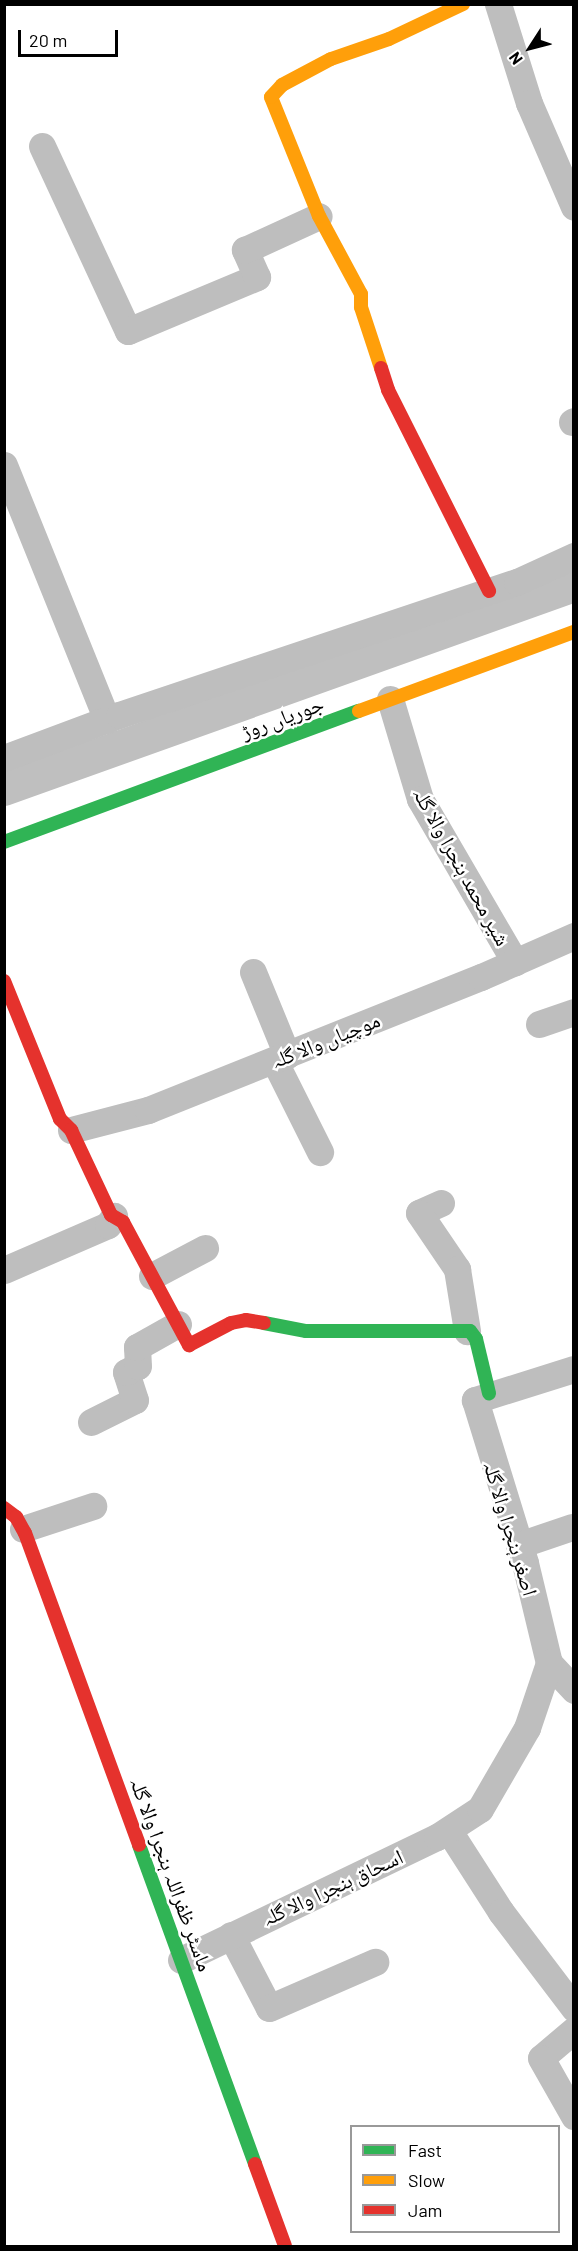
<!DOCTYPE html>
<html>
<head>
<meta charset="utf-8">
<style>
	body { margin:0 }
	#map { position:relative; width:578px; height:2251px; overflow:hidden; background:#fff; font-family:Barlow,"Noto Naskh Arabic",sans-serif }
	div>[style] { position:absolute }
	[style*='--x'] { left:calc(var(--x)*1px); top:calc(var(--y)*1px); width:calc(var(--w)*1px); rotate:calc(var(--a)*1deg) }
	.canal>* { height:34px; margin:-17px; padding:0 17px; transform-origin:17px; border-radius:17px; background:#bfbfbf }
	.street>* { height:27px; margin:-13.5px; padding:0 13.5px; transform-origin:13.5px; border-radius:13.5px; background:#bebebe }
	.fast>* { height:14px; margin:-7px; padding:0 7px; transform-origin:7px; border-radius:7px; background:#30b455 }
	.slow>* { height:14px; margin:-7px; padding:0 7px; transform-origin:7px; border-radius:7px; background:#ff9f0a }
	.jam>* { height:14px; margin:-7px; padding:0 7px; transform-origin:7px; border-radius:7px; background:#e5322d }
	span { translate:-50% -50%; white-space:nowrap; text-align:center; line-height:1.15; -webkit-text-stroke:5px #fff; paint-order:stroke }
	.street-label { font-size:21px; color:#000 }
	.frame { position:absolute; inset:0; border:6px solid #000; pointer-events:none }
	.legend { position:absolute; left:350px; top:2125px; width:210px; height:108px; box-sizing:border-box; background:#fff; border:2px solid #999; margin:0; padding:8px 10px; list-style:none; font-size:18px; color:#000 }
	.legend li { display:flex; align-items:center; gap:12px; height:30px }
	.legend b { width:30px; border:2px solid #999 }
	.north { position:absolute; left:500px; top:18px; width:60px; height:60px; -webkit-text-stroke:4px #fff; paint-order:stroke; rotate:234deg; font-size:16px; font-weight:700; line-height:24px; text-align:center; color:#000 }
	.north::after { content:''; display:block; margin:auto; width:21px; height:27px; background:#000; clip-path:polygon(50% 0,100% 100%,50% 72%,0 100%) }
	.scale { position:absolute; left:18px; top:30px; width:100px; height:27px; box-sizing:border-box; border:3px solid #000; border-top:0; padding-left:8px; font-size:18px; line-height:21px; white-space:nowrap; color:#000; -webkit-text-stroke:4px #fff; paint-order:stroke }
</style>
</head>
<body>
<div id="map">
	<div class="canal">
		<div style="--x:4;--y:789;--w:605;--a:-19.69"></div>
	</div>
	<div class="street">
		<div style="--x:498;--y:4;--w:104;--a:72.6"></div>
		<div style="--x:529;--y:103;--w:113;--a:66.6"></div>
		<div style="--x:42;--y:146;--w:204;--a:65.1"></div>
		<div style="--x:128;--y:331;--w:140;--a:-22.7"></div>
		<div style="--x:257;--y:277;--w:30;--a:-114"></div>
		<div style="--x:245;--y:250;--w:81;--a:-24.7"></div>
		<div style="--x:572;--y:422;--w:2;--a:-27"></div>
		<div style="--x:4;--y:465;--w:275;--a:68"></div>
		<div style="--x:390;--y:699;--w:104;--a:73.3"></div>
		<div style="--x:420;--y:799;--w:189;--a:59.8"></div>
		<div style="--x:4;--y:758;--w:123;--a:-20.5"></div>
		<div style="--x:119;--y:715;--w:420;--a:-18.5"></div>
		<div style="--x:517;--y:582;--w:63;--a:-24.5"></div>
		<div style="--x:253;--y:972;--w:90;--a:67.7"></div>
		<div style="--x:539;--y:1024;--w:37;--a:-19"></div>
		<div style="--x:274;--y:1060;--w:103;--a:63.4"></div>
		<div style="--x:71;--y:1130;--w:80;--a:-14.6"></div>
		<div style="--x:148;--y:1110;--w:359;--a:-21.8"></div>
		<div style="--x:481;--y:977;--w:102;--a:-23.8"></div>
		<div style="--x:441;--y:1203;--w:24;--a:156"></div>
		<div style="--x:419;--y:1213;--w:68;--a:55.8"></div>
		<div style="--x:457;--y:1269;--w:63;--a:80.8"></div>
		<div style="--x:4;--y:1270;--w:113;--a:-23.4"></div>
		<div style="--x:108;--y:1225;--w:11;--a:-56"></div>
		<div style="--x:152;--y:1276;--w:60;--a:-27.8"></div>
		<div style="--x:574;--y:1369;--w:104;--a:162.6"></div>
		<div style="--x:475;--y:1400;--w:170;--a:72.9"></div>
		<div style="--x:525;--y:1563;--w:103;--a:76.5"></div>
		<div style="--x:549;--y:1663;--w:37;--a:47"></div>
		<div style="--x:91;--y:1422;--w:49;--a:-26.6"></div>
		<div style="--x:135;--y:1400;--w:29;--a:-108"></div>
		<div style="--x:126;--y:1372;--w:13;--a:-27"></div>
		<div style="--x:138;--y:1366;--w:19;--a:-93"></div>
		<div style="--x:137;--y:1347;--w:47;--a:-29.3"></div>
		<div style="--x:23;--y:1529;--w:74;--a:-18.2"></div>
		<div style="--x:519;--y:1545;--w:56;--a:-18.8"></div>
		<div style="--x:449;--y:1831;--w:96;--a:57.3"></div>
		<div style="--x:501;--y:1912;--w:121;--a:52.8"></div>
		<div style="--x:231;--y:1935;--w:82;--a:62.5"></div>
		<div style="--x:269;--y:2008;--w:116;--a:-23.5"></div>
		<div style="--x:181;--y:1960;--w:284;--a:-25.7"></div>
		<div style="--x:437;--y:1837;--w:51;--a:-33.1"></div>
		<div style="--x:480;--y:1809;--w:94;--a:-59.9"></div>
		<div style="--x:527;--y:1728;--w:69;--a:-71.3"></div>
		<div style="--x:574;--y:2030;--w:43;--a:139.7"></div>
		<div style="--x:541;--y:2058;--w:67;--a:60.4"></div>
	</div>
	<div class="fast">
		<div style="--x:4;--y:842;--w:378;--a:-20.3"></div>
		<div style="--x:264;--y:1323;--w:43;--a:10.8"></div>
		<div style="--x:306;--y:1331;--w:164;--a:0"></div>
		<div style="--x:470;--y:1331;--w:10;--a:53"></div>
		<div style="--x:476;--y:1339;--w:56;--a:76.5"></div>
		<div style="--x:139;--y:1845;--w:339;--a:70"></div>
	</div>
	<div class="slow">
		<div style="--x:381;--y:368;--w:64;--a:-108.2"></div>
		<div style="--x:361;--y:307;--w:13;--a:-90"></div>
		<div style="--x:361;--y:294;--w:89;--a:-118.3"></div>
		<div style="--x:319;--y:216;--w:128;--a:-112"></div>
		<div style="--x:271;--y:97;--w:16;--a:-47"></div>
		<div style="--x:282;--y:85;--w:55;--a:-28"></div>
		<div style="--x:331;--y:59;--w:61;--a:-19"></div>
		<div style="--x:389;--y:39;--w:82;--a:-25.3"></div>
		<div style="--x:359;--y:711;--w:229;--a:-20.2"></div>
	</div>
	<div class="jam">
		<div style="--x:381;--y:368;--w:23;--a:72"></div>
		<div style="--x:388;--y:390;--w:225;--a:63.3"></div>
		<div style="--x:4;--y:981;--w:149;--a:67.9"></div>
		<div style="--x:60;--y:1119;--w:16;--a:45"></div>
		<div style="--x:71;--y:1130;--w:94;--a:64.8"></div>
		<div style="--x:111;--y:1215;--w:14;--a:30"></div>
		<div style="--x:123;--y:1222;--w:140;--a:61.8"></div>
		<div style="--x:189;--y:1345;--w:47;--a:-27.6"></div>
		<div style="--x:231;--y:1323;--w:15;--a:-11"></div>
		<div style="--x:246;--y:1320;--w:18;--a:9"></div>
		<div style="--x:4;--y:1508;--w:15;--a:37"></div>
		<div style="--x:16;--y:1517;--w:18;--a:61"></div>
		<div style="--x:25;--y:1533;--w:332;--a:69.9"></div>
		<div style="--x:255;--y:2164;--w:87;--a:69.9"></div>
	</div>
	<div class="street-label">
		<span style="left:282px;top:717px;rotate:-20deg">جوریاں روڑ</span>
		<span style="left:462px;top:866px;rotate:61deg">شیر محمد ہنجرا والا گلہ</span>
		<span style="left:325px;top:1040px;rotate:-22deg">موچیاں والا گلہ</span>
		<span style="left:511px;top:1528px;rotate:73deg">اصغر ہنجرا والا گلہ</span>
		<span style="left:172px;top:1874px;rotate:70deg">ماسٹر ظفراللہ ہنجرا والا گلہ</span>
		<span style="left:332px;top:1887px;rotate:-25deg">اسحاق ہنجرا والا گلہ</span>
	</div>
	<div class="frame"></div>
	<ul class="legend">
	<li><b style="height:8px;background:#30b455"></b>Fast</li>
	<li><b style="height:8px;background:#ff9f0a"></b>Slow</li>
	<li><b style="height:8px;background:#e5322d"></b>Jam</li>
	</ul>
	<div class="north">N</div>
	<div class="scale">20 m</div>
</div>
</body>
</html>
